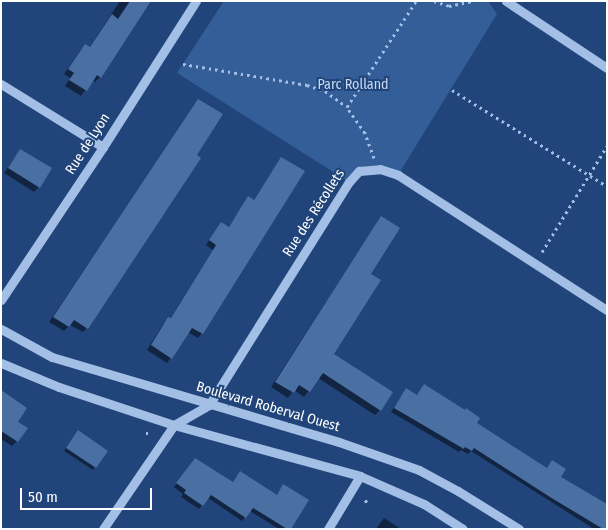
<!DOCTYPE html>
<html>
<head>
<meta charset="utf-8">
<style>
	body { margin:0 }
	#map { position:relative; width:608px; height:530px; overflow:hidden; background:#21457a; font-family:"Fira Sans Condensed",sans-serif }
	div>[style] { position:absolute }
	[style*='--x'] { left:calc(var(--x)*1px); top:calc(var(--y)*1px); width:calc(var(--w)*1px); rotate:calc(var(--a)*1deg) }
	.green>* { inset:0; background:#345e98 }
	.shadow>* { inset:0; background:#0007 }
	.building>* { inset:0; background:#4a6fa3 }
	.path>* { height:3px; margin-top:-1.5px; transform-origin:0; background:repeating-linear-gradient(90deg,#a3bfe5 0 2.5px,transparent 0 6.5px) }
	.minor>* { height:9px; margin:-4.5px; padding:0 4.5px; transform-origin:4.5px; border-radius:4.5px; background:#a3bfe5 }
	span { translate:-50% -50%; white-space:nowrap; text-align:center; line-height:1.15; -webkit-text-stroke:4px #21457a; paint-order:stroke }
	.park-label { font-size:14px; color:#c6d9f4 }
	.street-label { font-size:14px; color:#fff }
	.frame { position:absolute; inset:0; border:2px solid #fff; pointer-events:none }
	.scale { position:absolute; left:20px; top:488px; width:132px; height:22px; box-sizing:border-box; border:2px solid #fff; border-top:0; padding-left:6px; font-size:15px; line-height:18px; white-space:nowrap; color:#fff; -webkit-text-stroke:4px #21457a; paint-order:stroke }
</style>
</head>
<body>
<div id="map">
	<div class="green">
		<div style="clip-path:polygon(224px 1px,488px 1px,497px 14px,398px 175px,359px 171px,349px 182px,177px 73px)"></div>
	</div>
	<div class="shadow">
		<div style="clip-path:polygon(120px 1px,151px 1px,100px 77px,95px 82px,92px 80px,81px 96px,65px 86px,70px 78px,64px 74px,80px 51px,85px 46px,89px 48px)"></div>
		<div style="clip-path:polygon(199px 100px,87px 328px,83px 332px,70px 325px,64px 331px,49px 322px)"></div>
		<div style="clip-path:polygon(20px 150px,39px 187px,34px 192px,4px 173px)"></div>
		<div style="clip-path:polygon(281px 158px,202px 333px,198px 338px,188px 332px,167px 363px,147px 350px,164px 323px,170px 319px,213px 250px,206px 245px,221px 223px,228px 228px,248px 198px,253px 201px)"></div>
		<div style="clip-path:polygon(381px 217px,369px 274px,333px 355px,380px 410px,375px 415px,318px 378px,304px 397px,294px 390px,288px 398px,271px 387px)"></div>
		<div style="clip-path:polygon(424px 386px,475px 424px,547px 469px,552px 462px,560px 477px,607px 529px,594px 529px,471px 451px,468px 454px,461px 450px,459px 452px,391px 412px,406px 390px,416px 396px)"></div>
		<div style="clip-path:polygon(1px 400px,16px 422px,17px 441px,12px 446px,3px 440px,1px 444px)"></div>
		<div style="clip-path:polygon(76px 434px,106px 451px,93px 470px,64px 451px)"></div>
		<div style="clip-path:polygon(192px 463px,232px 483px,237px 476px,276px 496px,283px 486px,290px 529px,279px 529px,250px 511px,242px 521px,208px 498px,199px 509px,181px 497px,183px 494px,174px 487px)"></div>
		<div style="clip-path:polygon(384px 518px,401px 529px,376px 529px)"></div>
	</div>
	<div class="building">
		<div style="clip-path:polygon(130px 1px,151px 1px,101px 78px,97px 75px,87px 91px,69px 80px,74px 73px,68px 69px,85px 44px,90px 47px,112px 14px,118px 19px)"></div>
		<div style="clip-path:polygon(198px 99px,223px 114px,197px 155px,201px 158px,88px 329px,74px 320px,69px 327px,53px 317px)"></div>
		<div style="clip-path:polygon(20px 149px,52px 168px,40px 188px,8px 168px)"></div>
		<div style="clip-path:polygon(281px 157px,305px 171px,203px 334px,192px 328px,172px 359px,151px 345px,168px 317px,171px 318px,216px 245px,209px 240px,221px 222px,229px 227px,248px 196px,254px 200px)"></div>
		<div style="clip-path:polygon(381px 216px,400px 228px,371px 274px,381px 280px,334px 354px,393px 392px,381px 411px,323px 373px,310px 392px,299px 385px,294px 393px,275px 382px)"></div>
		<div style="clip-path:polygon(424px 384px,465px 410px,466px 408px,480px 418px,477px 423px,547px 468px,552px 460px,566px 469px,561px 477px,607px 504px,607px 529px,603px 529px,550px 497px,474px 448px,472px 451px,465px 447px,464px 449px,394px 408px,406px 388px,417px 395px)"></div>
		<div style="clip-path:polygon(1px 390px,27px 408px,18px 422px,28px 428px,18px 442px,1px 431px)"></div>
		<div style="clip-path:polygon(78px 430px,108px 451px,96px 468px,66px 448px)"></div>
		<div style="clip-path:polygon(195px 458px,233px 482px,240px 471px,277px 495px,283px 484px,309px 500px,291px 529px,287px 529px,253px 508px,246px 518px,211px 495px,203px 506px,184px 493px,186px 490px,176px 483px)"></div>
	</div>
	<div class="path">
		<div style="--x:434;--y:1;--w:16;--a:18"></div>
		<div style="--x:449;--y:6;--w:24;--a:-12"></div>
		<div style="--x:183;--y:64;--w:126;--a:9.6"></div>
		<div style="--x:307;--y:85;--w:19;--a:18"></div>
		<div style="--x:325;--y:91;--w:27;--a:36"></div>
		<div style="--x:452;--y:90;--w:182;--a:31.8"></div>
		<div style="--x:98;--y:123;--w:2;--a:-63"></div>
		<div style="--x:374;--y:158;--w:27;--a:-110"></div>
		<div style="--x:365;--y:133;--w:32;--a:-125"></div>
		<div style="--x:347;--y:107;--w:126;--a:-56.9"></div>
		<div style="--x:542;--y:252;--w:124;--a:-58.5"></div>
		<div style="--x:146;--y:433;--w:2;--a:0"></div>
		<div style="--x:365;--y:500;--w:3;--a:45"></div>
	</div>
	<div class="minor">
		<div style="--x:506;--y:1;--w:121;--a:33.6"></div>
		<div style="--x:1;--y:84;--w:120;--a:31.7"></div>
		<div style="--x:1;--y:300;--w:184;--a:-56.3"></div>
		<div style="--x:103;--y:147;--w:173;--a:-57.5"></div>
		<div style="--x:1;--y:329;--w:58;--a:28.8"></div>
		<div style="--x:52;--y:357;--w:299;--a:16.5"></div>
		<div style="--x:339;--y:442;--w:85;--a:19.3"></div>
		<div style="--x:419;--y:470;--w:44;--a:28.3"></div>
		<div style="--x:458;--y:491;--w:72;--a:31.9"></div>
		<div style="--x:1;--y:363;--w:63;--a:22.5"></div>
		<div style="--x:59;--y:387;--w:121;--a:18.3"></div>
		<div style="--x:174;--y:425;--w:193;--a:15.3"></div>
		<div style="--x:360;--y:476;--w:70;--a:23.6"></div>
		<div style="--x:424;--y:504;--w:46;--a:32.7"></div>
		<div style="--x:103;--y:529;--w:126;--a:-55.7"></div>
		<div style="--x:174;--y:425;--w:40;--a:-29.7"></div>
		<div style="--x:209;--y:405;--w:263;--a:-57.9"></div>
		<div style="--x:349;--y:182;--w:15;--a:-48"></div>
		<div style="--x:359;--y:171;--w:21;--a:-5"></div>
		<div style="--x:380;--y:169;--w:19;--a:18"></div>
		<div style="--x:398;--y:175;--w:249;--a:32.9"></div>
		<div style="--x:328;--y:529;--w:62;--a:-58.9"></div>
	</div>
	<div class="park-label">
		<span style="left:353px;top:85px">Parc Rolland</span>
	</div>
	<div class="street-label">
		<span style="left:88px;top:144px;rotate:-57deg">Rue de Lyon</span>
		<span style="left:314px;top:213px;rotate:-57deg">Rue des Récollets</span>
		<span style="left:268px;top:407px;rotate:16deg">Boulevard Roberval Ouest</span>
	</div>
	<div class="frame"></div>
	<div class="scale">50 m</div>
</div>
</body>
</html>
